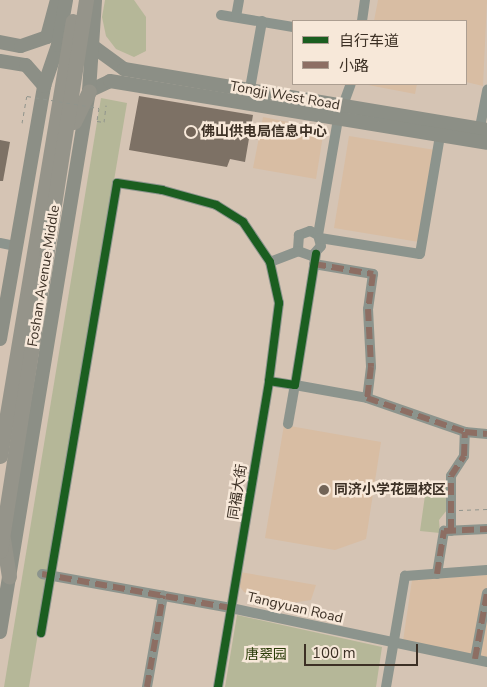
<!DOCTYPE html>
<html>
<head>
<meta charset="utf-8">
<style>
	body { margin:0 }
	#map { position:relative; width:487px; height:687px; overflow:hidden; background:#d5c4b4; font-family:"Nunito Sans","Noto Sans SC",sans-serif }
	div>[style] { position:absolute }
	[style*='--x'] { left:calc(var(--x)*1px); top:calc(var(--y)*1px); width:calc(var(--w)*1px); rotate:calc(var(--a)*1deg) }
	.built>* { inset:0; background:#d8bda3 }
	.green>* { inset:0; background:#b5b798 }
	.building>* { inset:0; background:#7d7165 }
	.path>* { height:1px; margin-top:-0.5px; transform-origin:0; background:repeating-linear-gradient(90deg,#90948c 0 4px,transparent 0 8px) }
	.minor>* { height:10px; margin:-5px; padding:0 5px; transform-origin:5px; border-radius:5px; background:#8c948d }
	.major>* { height:14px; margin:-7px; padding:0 7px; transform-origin:7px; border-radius:7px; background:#8c8f86 }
	.highway>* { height:15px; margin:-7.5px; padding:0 7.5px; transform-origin:7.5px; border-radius:7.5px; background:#95948a }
	.path-bridge>* { height:1px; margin-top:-0.5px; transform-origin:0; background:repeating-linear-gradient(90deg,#90948c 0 4px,transparent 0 8px) }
	.quiet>* { height:6px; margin-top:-3px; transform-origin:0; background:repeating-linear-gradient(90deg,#8d6e63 0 12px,transparent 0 18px) }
	.cycleway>* { height:8px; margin:-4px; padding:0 4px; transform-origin:4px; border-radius:4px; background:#1b5e20 }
	.dots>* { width:14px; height:14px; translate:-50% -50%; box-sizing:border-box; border:2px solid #f7e8d9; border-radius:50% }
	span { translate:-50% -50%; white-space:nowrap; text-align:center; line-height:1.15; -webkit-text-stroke:5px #f7e8d9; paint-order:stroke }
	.street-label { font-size:14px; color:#3c3025 }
	.poi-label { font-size:14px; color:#3c3025; font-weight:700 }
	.left { translate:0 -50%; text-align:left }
	.park-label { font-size:14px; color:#2a3c08 }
	.legend { position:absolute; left:292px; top:20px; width:175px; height:65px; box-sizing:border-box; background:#f7e8d9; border:1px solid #ac9e91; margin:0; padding:6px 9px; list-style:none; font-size:15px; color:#3c3025 }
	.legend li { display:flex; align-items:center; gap:10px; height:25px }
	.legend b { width:25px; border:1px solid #ac9e91 }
	.scale { position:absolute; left:304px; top:644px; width:114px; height:22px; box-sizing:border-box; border:2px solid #3c3025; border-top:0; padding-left:6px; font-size:15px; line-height:18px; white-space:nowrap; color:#3c3025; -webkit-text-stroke:4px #f7e8d9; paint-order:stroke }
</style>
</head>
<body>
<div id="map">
	<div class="built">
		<div style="clip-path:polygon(378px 0,487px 0,483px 86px,466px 82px,466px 21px,374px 21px)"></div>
		<div style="clip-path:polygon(363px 84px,417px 84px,415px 94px)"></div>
		<div style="clip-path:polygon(263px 117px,324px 129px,316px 179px,253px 168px)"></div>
		<div style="clip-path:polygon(349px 136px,435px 150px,419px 242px,334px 228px)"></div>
		<div style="clip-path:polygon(284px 425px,381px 442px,366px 539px,335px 550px,265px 538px)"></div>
		<div style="clip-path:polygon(240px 572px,316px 585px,311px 600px,278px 605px,244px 592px,238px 584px)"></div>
		<div style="clip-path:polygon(487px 575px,487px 657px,403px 641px,412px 580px)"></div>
	</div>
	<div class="green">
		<div style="clip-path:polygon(105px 0,134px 0,146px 17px,146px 51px,134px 57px,116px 49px,106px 36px,102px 17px)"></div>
		<div style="clip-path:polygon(101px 98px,127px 103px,29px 687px,4px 687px)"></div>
		<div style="clip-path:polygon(427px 481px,447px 481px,447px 510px,439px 520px,440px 533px,420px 531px)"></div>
		<div style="clip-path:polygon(237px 615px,382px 647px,376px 687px,225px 687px)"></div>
	</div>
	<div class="building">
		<div style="clip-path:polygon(139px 96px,253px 115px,245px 162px,230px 159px,227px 167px,129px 150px)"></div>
		<div style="clip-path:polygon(0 140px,10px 142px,3px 181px,0 181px)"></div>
	</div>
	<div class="path">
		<div style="--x:99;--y:108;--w:13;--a:99"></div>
		<div style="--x:97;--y:121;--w:7;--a:8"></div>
		<div style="--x:104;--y:122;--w:17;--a:-83"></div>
		<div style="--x:22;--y:123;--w:27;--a:-80"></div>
		<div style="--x:459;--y:510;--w:28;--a:-2"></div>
	</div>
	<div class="minor">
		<div style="--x:221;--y:15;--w:73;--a:9.5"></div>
		<div style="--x:236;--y:17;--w:17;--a:-80"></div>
		<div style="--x:362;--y:21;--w:21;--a:-82"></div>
		<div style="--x:251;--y:83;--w:63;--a:-79.9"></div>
		<div style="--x:481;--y:122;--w:33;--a:-79"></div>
		<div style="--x:318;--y:235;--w:9;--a:-153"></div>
		<div style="--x:310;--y:231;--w:12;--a:160"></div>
		<div style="--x:299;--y:235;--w:16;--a:94"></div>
		<div style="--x:298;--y:251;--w:15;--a:20"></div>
		<div style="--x:312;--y:256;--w:13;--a:-48"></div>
		<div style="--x:321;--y:246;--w:11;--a:-105"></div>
		<div style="--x:318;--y:235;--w:118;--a:-80.2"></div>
		<div style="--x:338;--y:119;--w:37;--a:-70"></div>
		<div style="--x:320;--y:238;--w:101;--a:9.1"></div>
		<div style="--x:420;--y:254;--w:114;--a:-80.4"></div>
		<div style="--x:0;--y:243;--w:16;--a:11"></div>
		<div style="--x:270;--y:262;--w:30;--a:-21"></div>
		<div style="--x:314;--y:264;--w:60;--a:9.6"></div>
		<div style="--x:373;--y:274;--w:35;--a:98"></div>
		<div style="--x:368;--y:309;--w:58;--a:87"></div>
		<div style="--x:371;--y:367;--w:31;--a:97"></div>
		<div style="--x:367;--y:398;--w:104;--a:19.1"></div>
		<div style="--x:465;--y:432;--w:22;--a:5"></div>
		<div style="--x:288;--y:424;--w:40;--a:-80"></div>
		<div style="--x:295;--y:385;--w:73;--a:10.2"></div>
		<div style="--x:451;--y:531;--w:55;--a:-90"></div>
		<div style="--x:451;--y:476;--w:24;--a:-57"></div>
		<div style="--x:464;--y:456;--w:24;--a:-88"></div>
		<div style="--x:42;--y:574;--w:192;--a:10.2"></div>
		<div style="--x:231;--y:608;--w:262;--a:11.9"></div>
		<div style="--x:437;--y:574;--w:44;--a:-80.8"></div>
		<div style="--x:444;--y:531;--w:43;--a:-2.7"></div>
		<div style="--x:41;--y:633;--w:456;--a:-80.4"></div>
		<div style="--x:117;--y:183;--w:46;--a:8.8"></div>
		<div style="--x:162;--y:190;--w:56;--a:15.5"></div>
		<div style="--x:216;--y:205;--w:32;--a:32"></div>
		<div style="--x:243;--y:222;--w:48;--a:56"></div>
		<div style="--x:270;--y:262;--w:42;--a:77.6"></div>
		<div style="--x:279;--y:303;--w:79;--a:97.3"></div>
		<div style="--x:475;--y:659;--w:67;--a:-79.7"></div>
		<div style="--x:147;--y:687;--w:93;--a:-80.1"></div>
		<div style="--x:218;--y:687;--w:310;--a:-80.5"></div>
		<div style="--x:269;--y:381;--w:26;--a:9"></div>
		<div style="--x:295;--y:385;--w:133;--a:-80.9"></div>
		<div style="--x:386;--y:687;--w:113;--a:-80.3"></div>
		<div style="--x:405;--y:576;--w:82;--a:-4.2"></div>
	</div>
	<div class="major">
		<div style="--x:0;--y:42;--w:21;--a:11"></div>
		<div style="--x:21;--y:46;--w:28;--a:-19"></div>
		<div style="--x:47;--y:37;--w:38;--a:-75"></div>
		<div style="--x:91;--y:45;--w:41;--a:36"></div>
		<div style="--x:124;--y:69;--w:368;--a:9.5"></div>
		<div style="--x:0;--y:61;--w:26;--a:9"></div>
		<div style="--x:26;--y:65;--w:28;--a:49"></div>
		<div style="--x:89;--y:91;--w:23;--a:-25"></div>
		<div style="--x:110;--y:81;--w:382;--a:9.3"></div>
		<div style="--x:0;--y:339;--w:257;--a:-80.1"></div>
		<div style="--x:44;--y:86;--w:43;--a:-71.1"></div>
		<div style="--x:58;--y:45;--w:46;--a:-79.9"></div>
		<div style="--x:0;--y:632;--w:548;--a:-80.66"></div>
		<div style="--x:89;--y:91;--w:91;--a:-86.2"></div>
	</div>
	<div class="highway">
		<div style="--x:74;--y:122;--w:34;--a:-64"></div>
		<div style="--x:0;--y:456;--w:441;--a:-80.5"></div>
		<div style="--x:3;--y:539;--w:38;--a:81"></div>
		<div style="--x:0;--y:551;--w:558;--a:-81.13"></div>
	</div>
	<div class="path-bridge">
		<div style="--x:27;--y:96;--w:73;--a:9.5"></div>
	</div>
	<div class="quiet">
		<div style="--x:314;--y:264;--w:60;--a:9.6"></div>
		<div style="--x:373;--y:274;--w:35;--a:98"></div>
		<div style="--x:368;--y:309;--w:58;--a:87"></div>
		<div style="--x:371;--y:367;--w:31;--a:97"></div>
		<div style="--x:367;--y:398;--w:104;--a:19.1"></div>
		<div style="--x:465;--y:432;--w:22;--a:5"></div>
		<div style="--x:451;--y:531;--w:55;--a:-90"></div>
		<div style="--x:451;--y:476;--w:24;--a:-57"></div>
		<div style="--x:464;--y:456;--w:24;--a:-88"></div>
		<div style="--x:42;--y:574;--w:192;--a:10.2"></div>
		<div style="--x:437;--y:574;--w:44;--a:-80.8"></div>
		<div style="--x:444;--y:531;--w:43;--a:-2.7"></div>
		<div style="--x:475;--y:659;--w:67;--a:-79.7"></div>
		<div style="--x:147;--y:687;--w:93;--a:-80.1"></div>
	</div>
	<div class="cycleway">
		<div style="--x:41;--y:633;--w:456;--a:-80.4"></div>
		<div style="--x:117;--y:183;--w:46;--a:8.8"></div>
		<div style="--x:162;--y:190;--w:56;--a:15.5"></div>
		<div style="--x:216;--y:205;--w:32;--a:32"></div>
		<div style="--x:243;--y:222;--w:48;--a:56"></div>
		<div style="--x:270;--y:262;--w:42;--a:77.6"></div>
		<div style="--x:279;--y:303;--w:79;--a:97.3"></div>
		<div style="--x:218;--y:687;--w:310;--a:-80.5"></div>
		<div style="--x:269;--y:381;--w:26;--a:9"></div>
		<div style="--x:295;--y:385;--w:133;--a:-80.9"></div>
	</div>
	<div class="dots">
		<div style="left:191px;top:132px;background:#726457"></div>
		<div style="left:324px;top:490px;background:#726457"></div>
	</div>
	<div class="street-label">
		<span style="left:285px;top:96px;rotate:10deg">Tongji West Road</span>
		<span style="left:44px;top:276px;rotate:-81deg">Foshan Avenue Middle</span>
		<span style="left:238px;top:492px;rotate:-81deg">同福大街</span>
		<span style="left:295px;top:608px;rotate:13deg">Tangyuan Road</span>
	</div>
	<div class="poi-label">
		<span class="left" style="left:201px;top:132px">佛山供电局信息中心</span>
		<span class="left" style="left:334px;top:490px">同济小学花园校区</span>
	</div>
	<div class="park-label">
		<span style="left:266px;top:655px">唐翠园</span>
	</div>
	<ul class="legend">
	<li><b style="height:6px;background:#1b5e20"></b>自行车道</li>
	<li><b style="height:6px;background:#8d6e63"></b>小路</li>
	</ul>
	<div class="scale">100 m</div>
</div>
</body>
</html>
